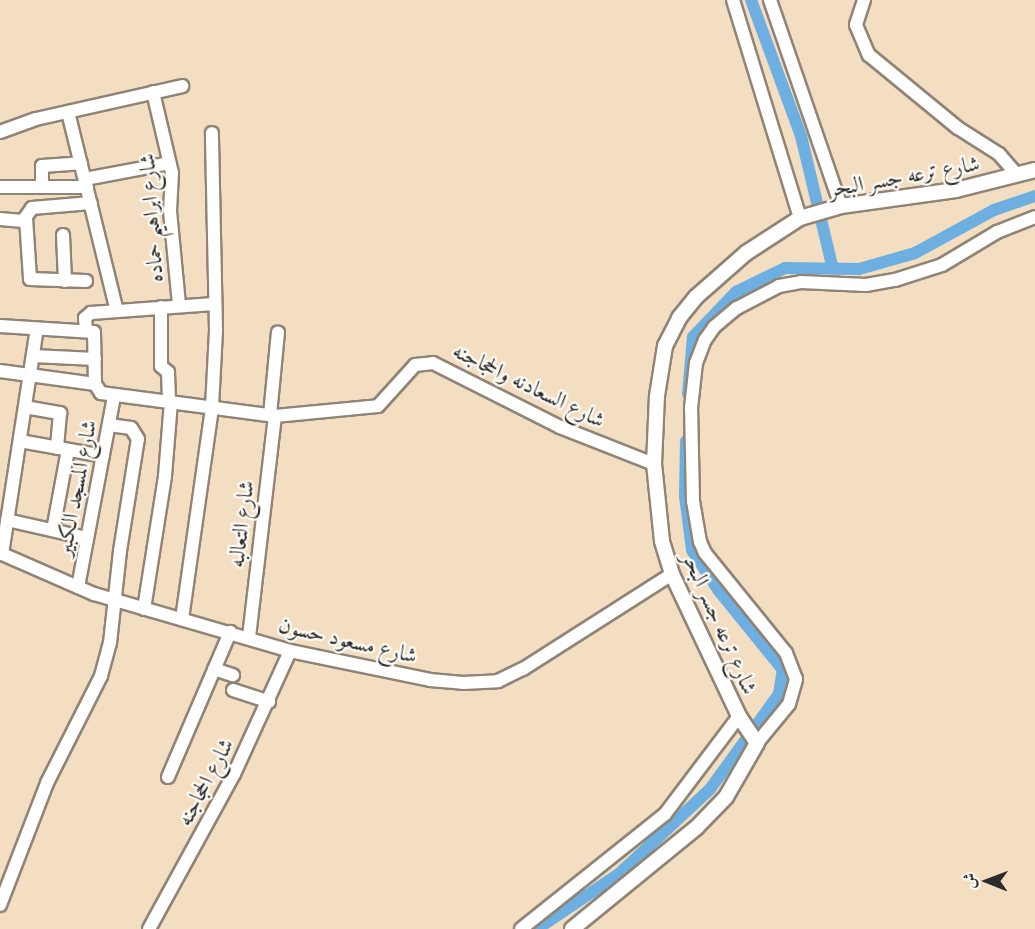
<!DOCTYPE html>
<html>
<head>
<meta charset="utf-8">
<style>
	body { margin:0 }
	#map { position:relative; width:1035px; height:929px; overflow:hidden; background:#f4dec2; font-family:"Gentium Book Plus",Amiri,serif }
	div>[style] { position:absolute }
	[style*='--x'] { left:calc(var(--x)*1px); top:calc(var(--y)*1px); width:calc(var(--w)*1px); rotate:calc(var(--a)*1deg) }
	.canal>* { height:12px; margin:-6px; padding:0 6px; transform-origin:6px; border-radius:6px; background:#6eafe2 }
	.roads { filter:drop-shadow(2px 0 #908476) drop-shadow(-2px 0 #908476) drop-shadow(0 2px #908476) drop-shadow(0 -2px #908476) }
	.minor>* { height:12px; margin:-6px; padding:0 6px; transform-origin:6px; border-radius:6px; background:#fff }
	.tertiary>* { height:14px; margin:-7px; padding:0 7px; transform-origin:7px; border-radius:7px; background:#fff }
	span { translate:-50% -50%; white-space:nowrap; text-align:center; line-height:1.15; -webkit-text-stroke:4.5px #fdfcf7; paint-order:stroke }
	.street-label { font-size:22px; color:#2b2b2b }
	.north { position:absolute; left:957px; top:851px; width:60px; height:60px; -webkit-text-stroke:4px #fdfcf7; paint-order:stroke; rotate:271deg; font-size:16px; font-weight:700; line-height:24px; text-align:center; color:#2b2b2b }
	.north::after { content:''; display:block; margin:auto; width:21px; height:27px; background:#2b2b2b; clip-path:polygon(50% 0,100% 100%,50% 72%,0 100%) }
</style>
</head>
<body>
<div id="map">
	<div class="canal">
		<div style="--x:751;--y:0;--w:145;--a:69.8"></div>
		<div style="--x:801;--y:136;--w:133;--a:76.5"></div>
		<div style="--x:688;--y:394;--w:57;--a:-85"></div>
		<div style="--x:693;--y:337;--w:62;--a:-46.3"></div>
		<div style="--x:736;--y:292;--w:55;--a:-26.1"></div>
		<div style="--x:785;--y:268;--w:74;--a:0.8"></div>
		<div style="--x:859;--y:269;--w:58;--a:-15.9"></div>
		<div style="--x:915;--y:253;--w:90;--a:-28.6"></div>
		<div style="--x:994;--y:210;--w:43;--a:-18.9"></div>
		<div style="--x:537;--y:929;--w:99;--a:-33.9"></div>
		<div style="--x:619;--y:874;--w:125;--a:-43"></div>
		<div style="--x:710;--y:789;--w:117;--a:-54"></div>
		<div style="--x:779;--y:694;--w:24;--a:-81"></div>
		<div style="--x:783;--y:670;--w:102;--a:-129"></div>
		<div style="--x:719;--y:591;--w:49;--a:-123.4"></div>
		<div style="--x:692;--y:550;--w:54;--a:-97.4"></div>
		<div style="--x:685;--y:496;--w:55;--a:-89"></div>
	</div>
	<div class="roads">
		<div class="minor">
			<div style="--x:733;--y:0;--w:228;--a:72.9"></div>
			<div style="--x:770;--y:0;--w:218;--a:71"></div>
			<div style="--x:864;--y:0;--w:26;--a:108"></div>
			<div style="--x:856;--y:25;--w:33;--a:67"></div>
			<div style="--x:869;--y:55;--w:115;--a:39.4"></div>
			<div style="--x:958;--y:128;--w:49;--a:32.4"></div>
			<div style="--x:999;--y:154;--w:28;--a:49"></div>
			<div style="--x:153;--y:92;--w:83;--a:76.8"></div>
			<div style="--x:172;--y:173;--w:38;--a:93"></div>
			<div style="--x:170;--y:211;--w:94;--a:84.5"></div>
			<div style="--x:68;--y:112;--w:205;--a:76.2"></div>
			<div style="--x:0;--y:132;--w:38;--a:-20"></div>
			<div style="--x:36;--y:119;--w:150;--a:-12.7"></div>
			<div style="--x:85;--y:179;--w:86;--a:-10.7"></div>
			<div style="--x:0;--y:187;--w:87;--a:0"></div>
			<div style="--x:42;--y:187;--w:21;--a:-90"></div>
			<div style="--x:42;--y:166;--w:39;--a:-4"></div>
			<div style="--x:26;--y:218;--w:61;--a:86.2"></div>
			<div style="--x:30;--y:279;--w:56;--a:2"></div>
			<div style="--x:0;--y:219;--w:23;--a:5"></div>
			<div style="--x:23;--y:221;--w:16;--a:-55"></div>
			<div style="--x:32;--y:208;--w:59;--a:-4.8"></div>
			<div style="--x:63;--y:235;--w:46;--a:87.5"></div>
			<div style="--x:161;--y:307;--w:59;--a:90"></div>
			<div style="--x:161;--y:366;--w:9;--a:41"></div>
			<div style="--x:168;--y:372;--w:30;--a:88"></div>
			<div style="--x:0;--y:326;--w:94;--a:3.7"></div>
			<div style="--x:94;--y:332;--w:52;--a:88.9"></div>
			<div style="--x:95;--y:384;--w:11;--a:56"></div>
			<div style="--x:101;--y:393;--w:176;--a:7.5"></div>
			<div style="--x:275;--y:416;--w:103;--a:-5.5"></div>
			<div style="--x:378;--y:406;--w:55;--a:-47.9"></div>
			<div style="--x:415;--y:365;--w:18;--a:-6"></div>
			<div style="--x:433;--y:363;--w:142;--a:26.7"></div>
			<div style="--x:560;--y:427;--w:101;--a:21.5"></div>
			<div style="--x:86;--y:330;--w:12;--a:-95"></div>
			<div style="--x:85;--y:318;--w:8;--a:-40"></div>
			<div style="--x:91;--y:313;--w:123;--a:-4.2"></div>
			<div style="--x:33;--y:356;--w:62;--a:2.8"></div>
			<div style="--x:0;--y:371;--w:96;--a:7.8"></div>
			<div style="--x:25;--y:407;--w:36;--a:10"></div>
			<div style="--x:60;--y:413;--w:35;--a:95"></div>
			<div style="--x:270;--y:415;--w:83;--a:-84.5"></div>
			<div style="--x:20;--y:441;--w:84;--a:10.2"></div>
			<div style="--x:7;--y:520;--w:82;--a:12.7"></div>
			<div style="--x:53;--y:530;--w:81;--a:-79.4"></div>
			<div style="--x:0;--y:553;--w:103;--a:23.6"></div>
			<div style="--x:94;--y:594;--w:204;--a:16.2"></div>
			<div style="--x:290;--y:651;--w:143;--a:11.7"></div>
			<div style="--x:430;--y:680;--w:33;--a:5"></div>
			<div style="--x:463;--y:683;--w:35;--a:-3"></div>
			<div style="--x:498;--y:681;--w:28;--a:-26"></div>
			<div style="--x:523;--y:669;--w:177;--a:-32.5"></div>
			<div style="--x:2;--y:554;--w:228;--a:-81.2"></div>
			<div style="--x:78;--y:587;--w:193;--a:-79.3"></div>
			<div style="--x:144;--y:609;--w:135;--a:-81"></div>
			<div style="--x:165;--y:476;--w:74;--a:-85.4"></div>
			<div style="--x:182;--y:619;--w:214;--a:-81.9"></div>
			<div style="--x:212;--y:407;--w:77;--a:-87"></div>
			<div style="--x:216;--y:330;--w:197;--a:-91.2"></div>
			<div style="--x:249;--y:637;--w:223;--a:-83.3"></div>
			<div style="--x:214;--y:669;--w:20;--a:18"></div>
			<div style="--x:233;--y:690;--w:38;--a:18"></div>
			<div style="--x:757;--y:743;--w:50;--a:-50.6"></div>
			<div style="--x:789;--y:704;--w:26;--a:-74"></div>
			<div style="--x:796;--y:679;--w:28;--a:-111"></div>
			<div style="--x:786;--y:653;--w:129;--a:-129"></div>
			<div style="--x:705;--y:553;--w:12;--a:-114"></div>
			<div style="--x:700;--y:542;--w:42;--a:-99.7"></div>
			<div style="--x:693;--y:501;--w:93;--a:-91.2"></div>
			<div style="--x:691;--y:408;--w:45;--a:-83.7"></div>
			<div style="--x:696;--y:363;--w:25;--a:-69"></div>
			<div style="--x:705;--y:340;--w:16;--a:-55"></div>
			<div style="--x:714;--y:327;--w:30;--a:-40"></div>
			<div style="--x:737;--y:308;--w:47;--a:-27.6"></div>
			<div style="--x:779;--y:286;--w:22;--a:-10"></div>
			<div style="--x:801;--y:282;--w:65;--a:2.6"></div>
			<div style="--x:866;--y:285;--w:29;--a:-10"></div>
			<div style="--x:895;--y:280;--w:49;--a:-17.7"></div>
			<div style="--x:942;--y:265;--w:64;--a:-31"></div>
			<div style="--x:997;--y:232;--w:41;--a:-21.5"></div>
			<div style="--x:168;--y:777;--w:158;--a:-66.8"></div>
			<div style="--x:0;--y:905;--w:131;--a:-68.9"></div>
			<div style="--x:47;--y:783;--w:120;--a:-63.2"></div>
			<div style="--x:101;--y:676;--w:34;--a:-75"></div>
			<div style="--x:110;--y:643;--w:93;--a:-83.8"></div>
			<div style="--x:120;--y:551;--w:113;--a:-80.9"></div>
			<div style="--x:138;--y:439;--w:13;--a:-122"></div>
			<div style="--x:131;--y:428;--w:22;--a:-172"></div>
			<div style="--x:149;--y:929;--w:177;--a:-61.3"></div>
			<div style="--x:234;--y:774;--w:135;--a:-65.5"></div>
			<div style="--x:521;--y:929;--w:184;--a:-38.6"></div>
			<div style="--x:665;--y:814;--w:123;--a:-52.9"></div>
		</div>
		<div class="tertiary">
			<div style="--x:572;--y:929;--w:161;--a:-39.2"></div>
			<div style="--x:697;--y:827;--w:42;--a:-46"></div>
			<div style="--x:726;--y:797;--w:62;--a:-60.1"></div>
			<div style="--x:757;--y:743;--w:32;--a:-124"></div>
			<div style="--x:739;--y:716;--w:157;--a:-115.3"></div>
			<div style="--x:672;--y:574;--w:34;--a:-107"></div>
			<div style="--x:662;--y:541;--w:77;--a:-95.9"></div>
			<div style="--x:654;--y:464;--w:68;--a:-87.5"></div>
			<div style="--x:657;--y:396;--w:51;--a:-80.9"></div>
			<div style="--x:665;--y:346;--w:31;--a:-63"></div>
			<div style="--x:679;--y:318;--w:27;--a:-51"></div>
			<div style="--x:696;--y:297;--w:67;--a:-41.3"></div>
			<div style="--x:746;--y:253;--w:64;--a:-32.9"></div>
			<div style="--x:800;--y:218;--w:43;--a:-16.3"></div>
			<div style="--x:841;--y:206;--w:116;--a:-7.9"></div>
			<div style="--x:956;--y:190;--w:81;--a:-14.2"></div>
		</div>
	</div>
	<div class="street-label">
		<span style="left:904px;top:176px;rotate:-10deg">شارع ترعه جسر البحر</span>
		<span style="left:151px;top:218px;rotate:-94deg">شارع ابراهيم حماده</span>
		<span style="left:529px;top:385px;rotate:26deg">شارع السعادنه والحجاجنه</span>
		<span style="left:76px;top:488px;rotate:-79deg">شارع المسجد الكبير</span>
		<span style="left:241px;top:524px;rotate:-83deg">شارع التعالبه</span>
		<span style="left:720px;top:623px;rotate:66deg">شارع ترعه جسر البحر</span>
		<span style="left:348px;top:640px;rotate:13deg">شارع مسعود حسون</span>
		<span style="left:205px;top:782px;rotate:-62deg">شارع الحجاجنه</span>
	</div>
	<div class="north">ش</div>
</div>
</body>
</html>
